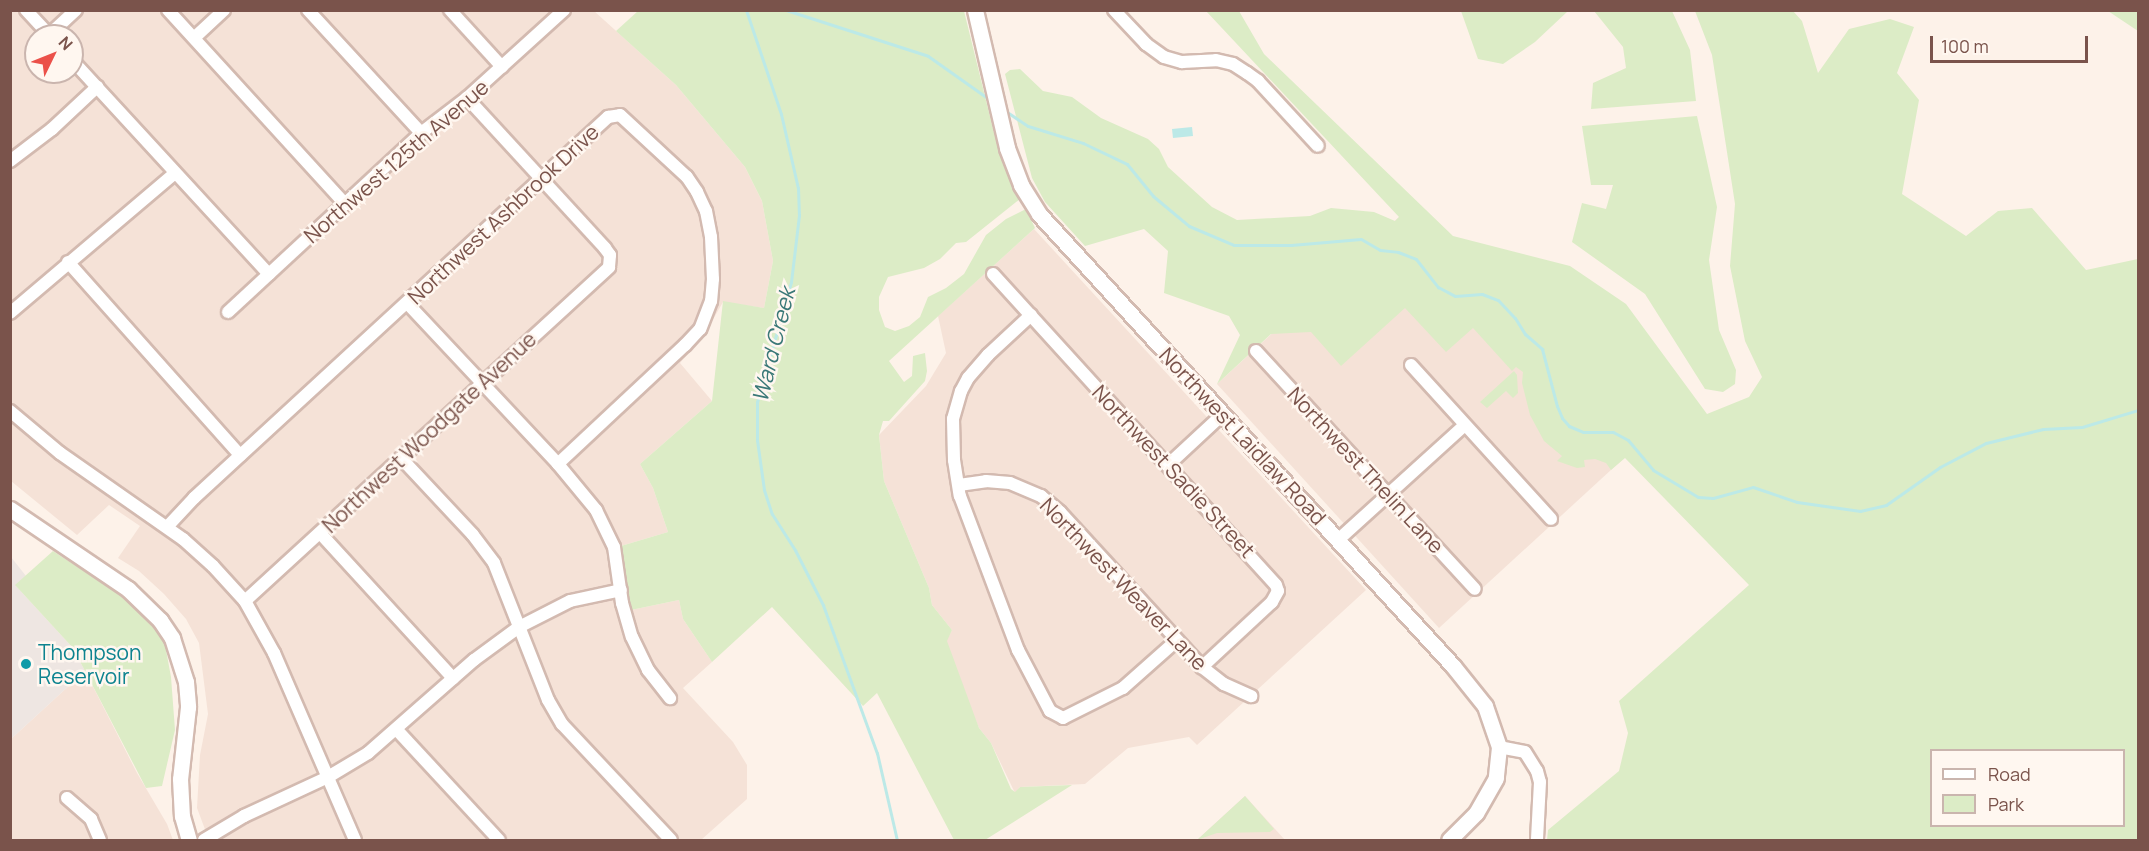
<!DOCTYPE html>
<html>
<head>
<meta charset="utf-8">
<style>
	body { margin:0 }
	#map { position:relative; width:2149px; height:851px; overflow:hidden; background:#fdf2e9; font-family:Manrope,sans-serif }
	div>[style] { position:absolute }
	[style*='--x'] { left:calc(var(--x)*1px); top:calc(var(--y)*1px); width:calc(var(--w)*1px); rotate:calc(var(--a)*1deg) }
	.residential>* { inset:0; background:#f5e2d7 }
	.industrial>* { inset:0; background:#eee6e2 }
	.green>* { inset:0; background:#dcecc6 }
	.water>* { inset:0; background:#bce9e7 }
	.stream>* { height:3px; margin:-1.5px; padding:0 1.5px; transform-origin:1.5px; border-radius:1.5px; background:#bce9e7 }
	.roads { filter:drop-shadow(2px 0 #d3bab0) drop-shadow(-2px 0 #d3bab0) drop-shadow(0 2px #d3bab0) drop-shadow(0 -2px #d3bab0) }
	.minor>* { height:12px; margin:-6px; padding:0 6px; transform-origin:6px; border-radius:6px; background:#fff }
	.tertiary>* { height:15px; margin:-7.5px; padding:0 7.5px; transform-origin:7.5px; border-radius:7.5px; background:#fff }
	.dots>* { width:16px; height:16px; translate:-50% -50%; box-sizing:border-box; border:3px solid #fff7f0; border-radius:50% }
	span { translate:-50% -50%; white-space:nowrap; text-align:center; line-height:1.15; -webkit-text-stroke:5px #fff7f0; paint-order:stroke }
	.street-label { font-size:21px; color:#7a534b }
	.culture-label { font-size:21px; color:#0d838f }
	.left { translate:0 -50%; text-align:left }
	.water-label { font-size:22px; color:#3a7877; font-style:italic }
	.frame { position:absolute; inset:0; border:12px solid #7a534b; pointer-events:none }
	.legend { position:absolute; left:1930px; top:749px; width:195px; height:78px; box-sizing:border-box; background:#fff7f0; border:2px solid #cab5ae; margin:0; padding:8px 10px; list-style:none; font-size:18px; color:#7a534b }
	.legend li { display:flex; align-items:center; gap:12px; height:30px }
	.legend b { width:30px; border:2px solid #cab5ae }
	.north { position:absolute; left:24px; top:24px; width:60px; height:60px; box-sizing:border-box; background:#fff7f0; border:2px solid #cab5ae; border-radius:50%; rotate:47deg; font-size:16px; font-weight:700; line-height:24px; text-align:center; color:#7a534b }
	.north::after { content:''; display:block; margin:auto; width:21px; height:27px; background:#eb514a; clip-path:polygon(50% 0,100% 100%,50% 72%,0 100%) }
	.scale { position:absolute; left:1930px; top:36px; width:158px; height:27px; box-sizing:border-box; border:3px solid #7a534b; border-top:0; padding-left:8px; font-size:18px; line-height:21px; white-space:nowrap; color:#7a534b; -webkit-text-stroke:4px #fff7f0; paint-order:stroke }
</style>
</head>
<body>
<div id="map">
	<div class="residential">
		<div style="clip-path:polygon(evenodd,10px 11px,594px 11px,676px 85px,745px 167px,762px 201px,773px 261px,764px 308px,723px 302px,707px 330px,680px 363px,712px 401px,640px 464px,653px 488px,668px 532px,621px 546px,631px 610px,679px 600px,683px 619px,712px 662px,683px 688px,733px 742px,747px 765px,747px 799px,701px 840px,209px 840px,197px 808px,200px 755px,208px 714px,199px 643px,186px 619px,164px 594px,139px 571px,118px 558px,140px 526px,109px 505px,77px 535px,11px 481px,10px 11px,36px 36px,72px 36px,72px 72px,36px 72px,36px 36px)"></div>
		<div style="clip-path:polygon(1399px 217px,1624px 458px,1439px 628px,1217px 384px)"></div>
		<div style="clip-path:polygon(1034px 229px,1366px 590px,1197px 745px,1189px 737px,1128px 748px,1085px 784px,1020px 787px,1015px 793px,991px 743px,979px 728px,960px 683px,946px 641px,952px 630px,932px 605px,929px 588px,884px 481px,879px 435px,926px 386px,946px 353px,938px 316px)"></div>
		<div style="clip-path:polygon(85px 671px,137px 773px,167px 824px,173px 840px,11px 840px,11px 739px)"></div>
		<div style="clip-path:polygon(1245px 796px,1285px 840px,1197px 840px)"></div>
	</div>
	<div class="industrial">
		<div style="clip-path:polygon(11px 557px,26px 576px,16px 586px,73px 648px,85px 671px,11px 739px)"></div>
	</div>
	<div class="green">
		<div style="clip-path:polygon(638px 11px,964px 11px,999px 153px,1020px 199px,966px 242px,956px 243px,940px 259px,924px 268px,888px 277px,879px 297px,879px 310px,885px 327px,895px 331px,909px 326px,920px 317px,928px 297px,946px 288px,964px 274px,986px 235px,1006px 219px,1026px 209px,1035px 228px,889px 361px,904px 382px,912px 376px,913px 356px,925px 353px,927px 371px,925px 381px,889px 421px,883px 421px,879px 435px,884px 481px,929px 588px,932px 605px,952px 630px,947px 641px,979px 728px,991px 743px,1011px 789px,1015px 792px,1020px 787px,1072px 785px,985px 840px,954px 840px,877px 693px,863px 706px,772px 607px,712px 662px,683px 619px,679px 600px,631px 610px,621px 546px,668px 532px,653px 488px,640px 464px,712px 401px,723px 301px,764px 308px,773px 261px,762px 201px,745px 167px,676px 85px,616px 31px)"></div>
		<div style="clip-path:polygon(evenodd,1206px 11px,1239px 11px,1264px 54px,1453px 236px,1570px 266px,1626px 304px,1707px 414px,1749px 397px,1762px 377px,1745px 341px,1730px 266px,1735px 204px,1712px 55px,1695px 11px,1793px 11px,1802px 21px,1818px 73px,1849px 29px,1890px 19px,1914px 27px,1897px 73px,1919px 100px,1902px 194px,1966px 236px,1998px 211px,2032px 208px,2086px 270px,2138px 259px,2138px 840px,1547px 840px,1548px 830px,1619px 771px,1628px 733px,1619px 701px,1749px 585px,1625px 458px,1611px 470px,1606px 463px,1595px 459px,1584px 460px,1585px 467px,1577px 468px,1557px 461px,1562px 456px,1544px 441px,1530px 415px,1522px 383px,1523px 372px,1516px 367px,1512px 371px,1473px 328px,1446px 352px,1405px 308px,1341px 366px,1311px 332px,1271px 334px,1217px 384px,1240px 335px,1229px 316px,1164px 293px,1168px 251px,1144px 229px,1085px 246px,1045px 202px,1032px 178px,1005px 74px,1010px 70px,1020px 69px,1043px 91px,1072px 97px,1101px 118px,1148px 139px,1159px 149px,1168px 167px,1212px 207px,1237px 220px,1310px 216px,1331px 208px,1374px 212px,1395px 221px,1399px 217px,1206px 11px,1932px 750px,2124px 750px,2124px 826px,1932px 826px,1932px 750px)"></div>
		<div style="clip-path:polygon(1461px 11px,1461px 10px,1568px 11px,1535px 42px,1503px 64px,1478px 59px)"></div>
		<div style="clip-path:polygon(1594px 11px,1672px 11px,1690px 50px,1696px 101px,1591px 109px,1593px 83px,1626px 68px,1623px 47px)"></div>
		<div style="clip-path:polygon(2108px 11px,2138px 11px,2138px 31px)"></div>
		<div style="clip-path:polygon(1697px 116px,1717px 207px,1709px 260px,1719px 330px,1736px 370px,1735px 384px,1723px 392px,1705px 389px,1645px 294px,1572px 242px,1582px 203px,1606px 209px,1613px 185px,1591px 185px,1582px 126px)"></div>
		<div style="clip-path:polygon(1514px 371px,1517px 375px,1518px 393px,1513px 398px,1506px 391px,1487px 408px,1480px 402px)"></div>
		<div style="clip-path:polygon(53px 551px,138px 606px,164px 639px,171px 677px,175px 730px,162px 786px,146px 788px,73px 648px,15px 585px)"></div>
		<div style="clip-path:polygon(1245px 796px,1274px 829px,1270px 832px,1217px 833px,1197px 840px)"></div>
	</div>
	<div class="water">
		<div style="clip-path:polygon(1192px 127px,1193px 136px,1173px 138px,1172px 129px)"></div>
	</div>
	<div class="stream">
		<div style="--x:746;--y:10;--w:110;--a:71.4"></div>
		<div style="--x:781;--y:114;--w:76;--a:77.1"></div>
		<div style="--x:798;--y:188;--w:27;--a:88"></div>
		<div style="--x:799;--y:215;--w:67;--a:96.8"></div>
		<div style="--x:791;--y:282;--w:125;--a:105.8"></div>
		<div style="--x:757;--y:402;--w:38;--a:90"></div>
		<div style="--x:757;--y:440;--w:50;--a:82"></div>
		<div style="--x:764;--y:490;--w:25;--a:72"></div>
		<div style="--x:772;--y:514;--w:43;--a:57.4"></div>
		<div style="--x:795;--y:550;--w:62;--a:63"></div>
		<div style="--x:823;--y:605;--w:158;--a:70"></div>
		<div style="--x:877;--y:753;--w:89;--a:77.1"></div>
		<div style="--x:786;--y:10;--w:149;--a:17.9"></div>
		<div style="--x:928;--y:56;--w:71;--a:35.3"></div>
		<div style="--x:1007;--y:112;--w:25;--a:34"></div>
		<div style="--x:1028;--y:126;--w:58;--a:17.2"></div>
		<div style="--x:1083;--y:143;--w:49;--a:25.5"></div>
		<div style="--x:1127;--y:164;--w:41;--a:50.9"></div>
		<div style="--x:1153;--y:196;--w:47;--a:39.8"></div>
		<div style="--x:1189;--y:226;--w:49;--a:22.9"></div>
		<div style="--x:1234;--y:245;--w:57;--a:0"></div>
		<div style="--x:1291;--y:245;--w:70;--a:-4.9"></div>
		<div style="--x:1361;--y:239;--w:22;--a:30"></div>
		<div style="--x:1380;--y:250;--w:18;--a:6"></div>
		<div style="--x:1398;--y:252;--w:19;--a:21"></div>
		<div style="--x:1416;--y:259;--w:36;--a:52"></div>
		<div style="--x:1438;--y:287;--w:19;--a:28"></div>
		<div style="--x:1455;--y:296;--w:27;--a:-4"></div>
		<div style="--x:1482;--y:294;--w:17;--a:21"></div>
		<div style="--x:1498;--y:300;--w:25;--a:47"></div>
		<div style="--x:1515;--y:318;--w:19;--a:58"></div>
		<div style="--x:1525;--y:334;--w:23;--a:41"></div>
		<div style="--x:1542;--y:349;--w:59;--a:75.3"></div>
		<div style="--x:1557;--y:406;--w:13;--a:67"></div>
		<div style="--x:1562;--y:418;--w:11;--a:49"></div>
		<div style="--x:1569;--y:426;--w:15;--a:23"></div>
		<div style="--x:1583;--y:432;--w:30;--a:0"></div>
		<div style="--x:1613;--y:432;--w:17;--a:28"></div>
		<div style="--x:1628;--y:440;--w:39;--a:50"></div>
		<div style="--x:1653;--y:470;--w:52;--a:31"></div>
		<div style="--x:1698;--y:497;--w:15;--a:4"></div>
		<div style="--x:1713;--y:498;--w:41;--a:-15.4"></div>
		<div style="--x:1753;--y:487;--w:46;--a:18.8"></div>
		<div style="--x:1797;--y:502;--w:64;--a:8.1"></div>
		<div style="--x:1860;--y:511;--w:27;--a:-13"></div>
		<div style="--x:1886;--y:505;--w:66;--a:-35.1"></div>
		<div style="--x:1940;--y:467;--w:52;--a:-27.6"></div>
		<div style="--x:1986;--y:443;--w:59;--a:-13.8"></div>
		<div style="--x:2043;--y:429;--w:39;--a:-3"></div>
		<div style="--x:2082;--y:427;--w:59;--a:-16.9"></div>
	</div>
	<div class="roads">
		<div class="minor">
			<div style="--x:26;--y:10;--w:35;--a:47"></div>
			<div style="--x:168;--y:10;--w:263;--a:47.6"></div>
			<div style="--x:308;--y:10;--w:167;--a:47.4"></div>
			<div style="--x:450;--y:10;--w:77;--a:47.6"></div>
			<div style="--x:1114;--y:10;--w:47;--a:46.7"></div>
			<div style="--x:1146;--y:44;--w:22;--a:36"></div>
			<div style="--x:1164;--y:57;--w:19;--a:16"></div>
			<div style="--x:1182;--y:62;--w:34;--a:-3"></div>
			<div style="--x:1216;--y:60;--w:17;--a:13"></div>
			<div style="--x:1233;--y:64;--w:17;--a:33"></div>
			<div style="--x:1247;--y:73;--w:14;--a:36"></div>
			<div style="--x:1258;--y:81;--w:88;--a:47.3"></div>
			<div style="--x:49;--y:35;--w:37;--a:-43"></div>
			<div style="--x:194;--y:38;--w:41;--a:-43"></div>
			<div style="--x:72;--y:60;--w:291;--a:47.4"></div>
			<div style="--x:10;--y:161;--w:53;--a:-37.3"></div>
			<div style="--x:52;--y:129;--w:62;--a:-43"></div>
			<div style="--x:68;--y:262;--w:259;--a:48.3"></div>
			<div style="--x:993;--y:274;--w:420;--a:47.7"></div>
			<div style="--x:1276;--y:585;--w:6;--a:72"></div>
			<div style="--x:1278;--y:591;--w:13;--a:119"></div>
			<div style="--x:1272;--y:602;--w:96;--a:137.1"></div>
			<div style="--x:407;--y:303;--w:221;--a:46.8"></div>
			<div style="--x:558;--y:464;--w:60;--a:50.4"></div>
			<div style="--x:596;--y:510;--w:41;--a:64.1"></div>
			<div style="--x:614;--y:547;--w:57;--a:81.9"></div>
			<div style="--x:622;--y:603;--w:35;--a:74"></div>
			<div style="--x:632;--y:637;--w:37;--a:64"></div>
			<div style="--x:648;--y:670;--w:36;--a:52"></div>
			<div style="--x:228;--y:312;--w:263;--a:-42.8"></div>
			<div style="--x:421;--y:133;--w:58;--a:-37.3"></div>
			<div style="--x:467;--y:98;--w:131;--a:-42.2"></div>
			<div style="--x:10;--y:313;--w:216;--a:-40.3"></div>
			<div style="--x:1031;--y:315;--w:59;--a:137.1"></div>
			<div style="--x:988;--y:355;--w:30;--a:131"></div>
			<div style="--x:968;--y:378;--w:15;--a:118"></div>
			<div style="--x:961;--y:391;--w:29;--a:106"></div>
			<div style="--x:953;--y:419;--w:41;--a:88.6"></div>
			<div style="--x:954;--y:460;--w:36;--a:81"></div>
			<div style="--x:960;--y:496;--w:165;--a:69.4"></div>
			<div style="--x:1018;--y:650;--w:69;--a:62.3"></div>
			<div style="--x:1050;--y:711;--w:15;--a:28"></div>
			<div style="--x:1063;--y:718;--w:67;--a:-26.6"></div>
			<div style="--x:1123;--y:688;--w:72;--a:-41.6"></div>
			<div style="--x:1256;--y:351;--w:323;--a:47.4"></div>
			<div style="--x:1411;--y:365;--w:208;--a:47.7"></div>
			<div style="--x:10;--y:411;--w:65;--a:40"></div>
			<div style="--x:60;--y:453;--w:150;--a:35"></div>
			<div style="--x:183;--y:539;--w:40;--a:42"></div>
			<div style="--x:213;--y:566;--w:47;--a:47.6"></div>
			<div style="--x:245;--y:601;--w:60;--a:60.9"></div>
			<div style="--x:274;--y:653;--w:204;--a:66.6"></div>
			<div style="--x:401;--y:458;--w:105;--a:46.9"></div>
			<div style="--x:473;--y:535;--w:35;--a:53"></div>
			<div style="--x:494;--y:563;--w:147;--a:68.5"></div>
			<div style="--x:548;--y:700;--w:28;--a:60"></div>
			<div style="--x:562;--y:724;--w:159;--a:46.8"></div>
			<div style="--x:1168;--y:465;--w:74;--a:-42.8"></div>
			<div style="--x:959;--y:485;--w:27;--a:-8"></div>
			<div style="--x:986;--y:481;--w:24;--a:5"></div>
			<div style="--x:1010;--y:483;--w:34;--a:23"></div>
			<div style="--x:1041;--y:496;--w:25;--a:40"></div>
			<div style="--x:1060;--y:512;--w:210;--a:47.5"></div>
			<div style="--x:1202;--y:667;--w:28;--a:38"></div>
			<div style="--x:1224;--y:684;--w:30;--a:24"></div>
			<div style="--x:167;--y:527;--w:40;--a:-47"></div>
			<div style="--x:194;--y:498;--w:563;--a:-42.62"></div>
			<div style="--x:608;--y:117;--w:12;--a:-9"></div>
			<div style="--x:620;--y:115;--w:91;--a:42.8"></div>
			<div style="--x:687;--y:177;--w:18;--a:56"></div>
			<div style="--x:697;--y:192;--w:21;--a:65"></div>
			<div style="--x:706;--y:211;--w:26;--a:79"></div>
			<div style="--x:711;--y:237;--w:42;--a:87.3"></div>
			<div style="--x:713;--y:279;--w:22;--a:95"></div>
			<div style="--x:711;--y:301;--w:30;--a:111"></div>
			<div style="--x:700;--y:329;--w:22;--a:133"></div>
			<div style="--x:685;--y:345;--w:174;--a:136.9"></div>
			<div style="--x:320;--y:533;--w:197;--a:47.5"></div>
			<div style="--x:1338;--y:540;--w:171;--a:-42.2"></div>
			<div style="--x:245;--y:601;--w:494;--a:-42.5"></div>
			<div style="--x:609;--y:267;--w:12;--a:-85"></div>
			<div style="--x:610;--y:255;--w:9;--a:-126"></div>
			<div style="--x:605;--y:248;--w:204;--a:-132.6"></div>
			<div style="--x:397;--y:730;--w:150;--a:47.2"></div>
			<div style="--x:1499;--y:747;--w:26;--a:11"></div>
			<div style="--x:1525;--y:752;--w:22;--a:58"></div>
			<div style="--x:1537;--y:771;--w:11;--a:75"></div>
			<div style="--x:1540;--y:782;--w:58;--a:93"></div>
			<div style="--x:67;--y:798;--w:32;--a:41"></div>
			<div style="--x:91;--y:819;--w:23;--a:67"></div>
			<div style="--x:204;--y:840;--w:47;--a:-31"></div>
			<div style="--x:244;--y:816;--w:93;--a:-24.9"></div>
			<div style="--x:328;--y:777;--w:47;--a:-31"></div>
			<div style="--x:368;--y:753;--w:141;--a:-41.3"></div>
			<div style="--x:474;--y:660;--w:56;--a:-36.3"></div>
			<div style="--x:519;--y:627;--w:57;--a:-27"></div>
			<div style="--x:570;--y:601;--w:52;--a:-12.2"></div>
		</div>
		<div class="tertiary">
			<div style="--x:975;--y:10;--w:142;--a:76.9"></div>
			<div style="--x:1007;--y:148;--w:40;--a:69"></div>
			<div style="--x:1021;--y:185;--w:34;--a:58"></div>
			<div style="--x:1039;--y:214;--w:613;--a:47.51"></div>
			<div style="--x:1453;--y:666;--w:51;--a:51.3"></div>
			<div style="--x:1485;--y:706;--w:43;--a:71.1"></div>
			<div style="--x:1499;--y:747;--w:31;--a:96"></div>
			<div style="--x:1496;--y:778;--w:40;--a:119.7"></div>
			<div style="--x:1476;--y:813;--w:38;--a:135"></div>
			<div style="--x:10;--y:509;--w:143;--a:34.1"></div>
			<div style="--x:128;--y:589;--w:45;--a:44.1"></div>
			<div style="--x:160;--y:620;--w:22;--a:56"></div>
			<div style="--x:172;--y:638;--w:46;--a:72.3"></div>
			<div style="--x:186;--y:682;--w:25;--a:85"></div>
			<div style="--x:188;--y:707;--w:72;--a:96.3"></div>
			<div style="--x:180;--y:779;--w:37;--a:87"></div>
			<div style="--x:182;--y:816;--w:25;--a:74"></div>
		</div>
	</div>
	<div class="dots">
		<div style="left:26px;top:664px;background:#0f9aa8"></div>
	</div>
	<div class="street-label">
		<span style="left:396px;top:161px;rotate:-41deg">Northwest 125th Avenue</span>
		<span style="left:503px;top:214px;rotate:-43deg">Northwest Ashbrook Drive</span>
		<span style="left:429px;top:432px;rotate:-43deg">Northwest Woodgate Avenue</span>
		<span style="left:1243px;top:436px;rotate:47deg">Northwest Laidlaw Road</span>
		<span style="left:1366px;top:470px;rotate:47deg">Northwest Thelin Lane</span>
		<span style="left:1174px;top:471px;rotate:47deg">Northwest Sadie Street</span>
		<span style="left:1124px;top:584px;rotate:46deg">Northwest Weaver Lane</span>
	</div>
	<div class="culture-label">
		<span class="left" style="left:38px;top:664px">Thompson<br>Reservoir</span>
	</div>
	<div class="water-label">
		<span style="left:774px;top:345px;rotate:-76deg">Ward Creek</span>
	</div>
	<div class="frame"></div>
	<ul class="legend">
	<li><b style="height:8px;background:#fff"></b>Road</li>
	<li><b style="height:16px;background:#dcecc6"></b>Park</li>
	</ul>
	<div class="north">N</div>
	<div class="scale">100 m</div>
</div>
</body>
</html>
